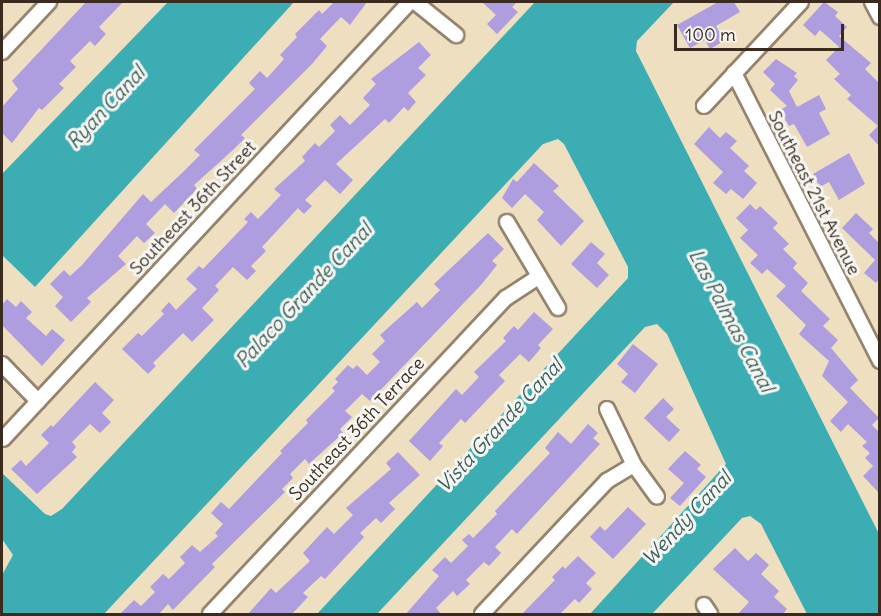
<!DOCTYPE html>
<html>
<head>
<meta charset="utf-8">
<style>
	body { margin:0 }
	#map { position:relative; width:881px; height:616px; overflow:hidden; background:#eedfc0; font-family:Delius,sans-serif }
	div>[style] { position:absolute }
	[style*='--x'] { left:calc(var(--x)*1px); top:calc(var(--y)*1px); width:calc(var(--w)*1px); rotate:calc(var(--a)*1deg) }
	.water>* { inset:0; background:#3caeb3 }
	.building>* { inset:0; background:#ae9ddf }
	.roads { filter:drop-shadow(2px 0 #94846f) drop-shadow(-2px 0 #94846f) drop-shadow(0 2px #94846f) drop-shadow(0 -2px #94846f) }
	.minor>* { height:14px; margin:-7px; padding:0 7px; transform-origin:7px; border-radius:7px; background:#fff }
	span { translate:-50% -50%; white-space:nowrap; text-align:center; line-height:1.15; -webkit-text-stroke:6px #f6f6f2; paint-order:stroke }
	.street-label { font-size:18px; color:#3b2a1e }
	.water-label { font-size:20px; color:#3b5f5a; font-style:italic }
	.frame { position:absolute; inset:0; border:3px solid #3b2a1e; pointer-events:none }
	.scale { position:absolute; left:674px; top:24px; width:170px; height:27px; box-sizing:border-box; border:3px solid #3b2a1e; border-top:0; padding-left:8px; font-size:18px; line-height:21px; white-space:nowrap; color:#3b2a1e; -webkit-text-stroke:4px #f6f6f2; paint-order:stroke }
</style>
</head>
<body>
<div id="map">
	<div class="water">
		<div style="clip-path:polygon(168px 2px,294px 2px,35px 287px,2px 255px,2px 174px)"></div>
		<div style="clip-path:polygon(535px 2px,674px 2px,637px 41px,636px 51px,879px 534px,879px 614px,807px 614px,761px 524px,750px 516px,742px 518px,652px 614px,590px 614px,726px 464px,667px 334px,657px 324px,645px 327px,377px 614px,317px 614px,628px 278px,628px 267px,564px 144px,558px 139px,543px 144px,104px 614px,2px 614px,2px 575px,13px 555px,2px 539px,2px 473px,45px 514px,51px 516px,62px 509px)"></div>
	</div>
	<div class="building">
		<div style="clip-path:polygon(86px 2px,123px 2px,99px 27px,106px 34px,95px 46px,90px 41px,70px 61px,76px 67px,59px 84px,64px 88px,42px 110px,39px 108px,12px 143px,2px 133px,2px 107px,18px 89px,12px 81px)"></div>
		<div style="clip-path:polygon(334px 2px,367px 2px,350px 25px,341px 17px,320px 39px,327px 46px,312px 64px,241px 135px,245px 138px,233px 150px,194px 185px,197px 189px,174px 213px,165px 204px,146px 224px,155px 233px,144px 243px,137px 236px,118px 256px,126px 264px,87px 298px,91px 302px,71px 322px,55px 306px,63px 297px,50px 284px,64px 270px,70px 276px,82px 265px,143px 194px,151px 202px,182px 173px,200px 155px,194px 150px,255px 89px,249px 83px,260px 71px,267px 78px,284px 59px,280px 55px,297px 37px,295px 34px,319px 10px,322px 14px)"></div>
		<div style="clip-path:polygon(482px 2px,517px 2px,512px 7px,518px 12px,497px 34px,487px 24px,496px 15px)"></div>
		<div style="clip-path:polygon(718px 2px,734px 2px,740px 12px,716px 26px,724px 41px,710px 49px,705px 40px,690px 48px,677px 25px)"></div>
		<div style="clip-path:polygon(824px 2px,838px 12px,835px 16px,847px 27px,839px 36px,871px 63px,865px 69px,879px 83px,879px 146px,869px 135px,878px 126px,847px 99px,851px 95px,834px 79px,840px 74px,826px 60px,839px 47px,820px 30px,815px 36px,803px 25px)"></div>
		<div style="clip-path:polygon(419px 42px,431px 55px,418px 68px,426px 75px,408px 93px,416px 102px,408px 111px,404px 107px,389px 123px,385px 119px,336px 164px,353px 180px,340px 194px,325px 180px,305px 200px,312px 206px,304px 214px,298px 208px,262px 247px,266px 251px,251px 266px,256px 271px,247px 280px,233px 267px,215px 286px,219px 290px,202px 308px,214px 320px,192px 342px,183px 333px,153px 363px,156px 366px,148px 374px,122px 349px,138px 333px,142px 336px,164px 314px,161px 311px,169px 302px,176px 310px,197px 289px,186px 279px,199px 266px,203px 269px,248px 222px,244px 219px,251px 212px,258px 219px,281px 195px,274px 189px,305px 161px,302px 157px,315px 143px,319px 147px,335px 131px,330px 125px,340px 115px,350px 125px,370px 105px,363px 98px,376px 84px,371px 79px)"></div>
		<div style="clip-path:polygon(776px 59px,797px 73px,794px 76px,798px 80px,789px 91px,797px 107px,819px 95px,826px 109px,819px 113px,830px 134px,807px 147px,794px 124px,789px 126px,780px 110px,787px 106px,770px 90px,775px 84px,763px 72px)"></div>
		<div style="clip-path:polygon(709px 127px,720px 138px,726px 132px,737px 141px,730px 148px,749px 166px,744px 171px,757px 183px,743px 199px,731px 189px,726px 194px,713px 183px,723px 172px,694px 144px)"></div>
		<div style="clip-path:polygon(849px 153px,865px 184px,839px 200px,829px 182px,820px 187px,813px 174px)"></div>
		<div style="clip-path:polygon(534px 163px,559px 186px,553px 191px,584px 221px,561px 246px,537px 220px,544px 212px,525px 194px,512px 208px,502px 198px,513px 179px,517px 182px)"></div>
		<div style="clip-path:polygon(750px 204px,756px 210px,760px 206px,778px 223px,773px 228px,789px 244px,783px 249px,797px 263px,793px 268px,808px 283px,801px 291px,830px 319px,823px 326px,838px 340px,831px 348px,858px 380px,850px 388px,879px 418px,872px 425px,879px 432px,879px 493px,863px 476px,873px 466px,865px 458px,870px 453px,862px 446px,867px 442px,848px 424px,841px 432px,830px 421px,848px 402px,822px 376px,829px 361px,799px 334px,806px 325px,776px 296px,786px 286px,767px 269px,762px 274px,750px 263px,758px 255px,740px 238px,748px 230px,736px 218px)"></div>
		<div style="clip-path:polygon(856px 213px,873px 229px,869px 233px,879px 243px,879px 279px,876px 283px,864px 273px,875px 260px,842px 228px)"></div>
		<div style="clip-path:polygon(488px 233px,504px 249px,492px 261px,497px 265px,481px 285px,370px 401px,362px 394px,345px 411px,352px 417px,340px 429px,343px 433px,309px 464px,305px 459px,290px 474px,293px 478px,282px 489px,285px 492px,212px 564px,215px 567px,173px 610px,168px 604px,158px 615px,119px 615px,134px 600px,141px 606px,155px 592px,150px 587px,163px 574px,169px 579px,185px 563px,180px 557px,192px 545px,200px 552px,218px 536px,215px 533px,223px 524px,211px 513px,221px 502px,229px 509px,282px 453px,280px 451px,308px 423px,306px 420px,335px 391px,332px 388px,338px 382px,335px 379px,348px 365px,353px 369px,357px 365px,367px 375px,380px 362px,372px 354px,385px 341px,380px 335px,417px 302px,422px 308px,440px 290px,434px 284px)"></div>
		<div style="clip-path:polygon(591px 242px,605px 254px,597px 263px,609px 275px,597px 288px,571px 264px)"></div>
		<div style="clip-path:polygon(7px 299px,16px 307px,21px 301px,32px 312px,26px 318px,46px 336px,52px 329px,65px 340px,42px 366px,2px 325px,2px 305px)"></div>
		<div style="clip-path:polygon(534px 312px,553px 329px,538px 345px,541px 348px,529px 362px,520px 354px,499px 375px,505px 381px,465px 423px,461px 419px,439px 443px,443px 446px,430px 461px,409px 441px,456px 389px,462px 395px,479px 377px,474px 372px,506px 341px,503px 338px,514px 326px,518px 330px)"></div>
		<div style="clip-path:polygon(633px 344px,658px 364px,635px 393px,621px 382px,628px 374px,617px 364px)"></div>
		<div style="clip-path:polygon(95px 382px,114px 400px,102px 413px,111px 422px,100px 433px,90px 424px,72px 442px,76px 447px,72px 452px,77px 457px,37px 494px,11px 469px,21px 460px,26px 466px,49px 443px,41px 435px,51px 425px,53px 427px)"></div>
		<div style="clip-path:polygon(663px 398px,674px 409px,666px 417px,680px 430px,669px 442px,644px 418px)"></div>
		<div style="clip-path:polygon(588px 424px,598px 433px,593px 438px,600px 444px,517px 534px,512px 529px,495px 547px,501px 553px,489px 566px,484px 562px,466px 580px,470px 584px,457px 596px,453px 591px,436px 608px,442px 615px,405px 615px,439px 576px,432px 570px,445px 557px,451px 563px,468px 546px,462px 540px,469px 534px,473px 538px,497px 514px,495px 511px,550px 453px,545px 448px,558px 432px,571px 444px)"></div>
		<div style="clip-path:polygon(685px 451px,701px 465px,697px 469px,706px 477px,680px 506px,670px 498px,684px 483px,668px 469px)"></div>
		<div style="clip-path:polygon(398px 452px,420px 475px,389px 503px,395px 509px,381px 523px,376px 518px,360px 533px,364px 537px,325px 579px,321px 576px,303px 593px,308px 597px,291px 615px,247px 615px,271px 588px,276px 593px,310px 561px,303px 553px,327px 527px,334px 534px,353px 515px,346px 508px,391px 469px,386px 463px)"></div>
		<div style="clip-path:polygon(628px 507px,646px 524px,613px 559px,590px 537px,600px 526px,605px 531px)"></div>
		<div style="clip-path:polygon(735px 548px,748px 561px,756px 553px,769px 565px,761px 574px,779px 591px,774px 597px,787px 609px,782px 615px,737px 615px,749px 602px,713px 569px)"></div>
		<div style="clip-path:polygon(578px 556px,596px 573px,586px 583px,592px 589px,579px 603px,575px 599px,559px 615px,521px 615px,555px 580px,552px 577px,563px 566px,565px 569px)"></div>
	</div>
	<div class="roads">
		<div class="minor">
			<div style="--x:415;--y:2;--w:53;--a:38.8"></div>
			<div style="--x:872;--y:2;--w:17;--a:62"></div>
			<div style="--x:2;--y:52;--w:69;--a:-46.8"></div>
			<div style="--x:734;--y:73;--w:323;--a:63.1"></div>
			<div style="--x:704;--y:106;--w:142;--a:-47"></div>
			<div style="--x:507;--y:222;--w:100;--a:59.3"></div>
			<div style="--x:2;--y:364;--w:52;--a:45.8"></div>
			<div style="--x:607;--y:409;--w:62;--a:64.3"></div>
			<div style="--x:634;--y:465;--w:39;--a:54"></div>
			<div style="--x:3;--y:439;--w:597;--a:-47.04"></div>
			<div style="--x:704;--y:605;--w:11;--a:56"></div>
			<div style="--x:210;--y:614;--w:433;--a:-46.9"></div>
			<div style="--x:506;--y:298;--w:38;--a:-33"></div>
			<div style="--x:482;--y:614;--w:183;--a:-46.8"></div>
			<div style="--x:607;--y:481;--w:31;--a:-31"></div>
		</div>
	</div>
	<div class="street-label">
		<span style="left:814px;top:193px;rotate:63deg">Southeast 21st Avenue</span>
		<span style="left:193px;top:208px;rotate:-47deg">Southeast 36th Street</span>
		<span style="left:357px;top:429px;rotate:-47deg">Southeast 36th Terrace</span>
	</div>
	<div class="water-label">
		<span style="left:105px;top:107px;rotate:-47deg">Ryan Canal</span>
		<span style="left:303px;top:295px;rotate:-47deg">Palaco Grande Canal</span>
		<span style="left:732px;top:320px;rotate:62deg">Las Palmas Canal</span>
		<span style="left:499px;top:425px;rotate:-47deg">Vista Grande Canal</span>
		<span style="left:686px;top:518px;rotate:-47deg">Wendy Canal</span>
	</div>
	<div class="frame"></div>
	<div class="scale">100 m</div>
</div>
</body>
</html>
